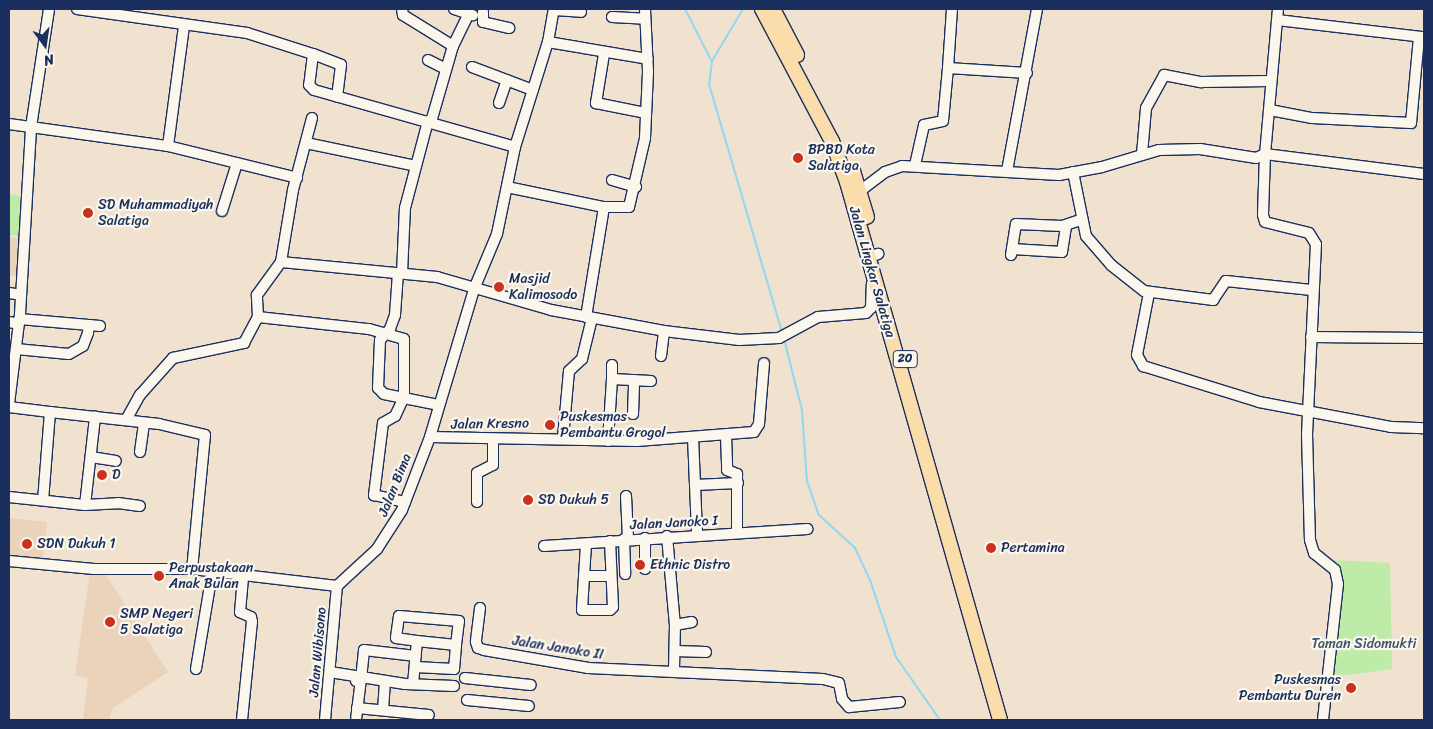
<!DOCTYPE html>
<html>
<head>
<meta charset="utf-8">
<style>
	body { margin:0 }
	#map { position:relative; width:1433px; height:729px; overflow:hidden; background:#f1e1cf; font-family:Sriracha,sans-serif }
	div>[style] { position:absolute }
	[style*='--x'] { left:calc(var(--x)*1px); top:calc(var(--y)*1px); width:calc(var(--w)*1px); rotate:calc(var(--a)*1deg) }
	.built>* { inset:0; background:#ead2bb }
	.green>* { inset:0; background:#bfeba8 }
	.stream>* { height:2px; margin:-1px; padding:0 1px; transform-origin:1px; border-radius:1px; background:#92d7f3 }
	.roads { filter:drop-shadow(1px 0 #1b2f5e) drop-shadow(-1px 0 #1b2f5e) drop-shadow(0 1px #1b2f5e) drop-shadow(0 -1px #1b2f5e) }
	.minor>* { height:10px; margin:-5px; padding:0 5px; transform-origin:5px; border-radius:5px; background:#fbf7ec }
	.highway>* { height:14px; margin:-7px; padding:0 7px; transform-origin:7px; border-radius:7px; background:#fbddab }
	.dots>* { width:14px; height:14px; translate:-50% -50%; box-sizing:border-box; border:2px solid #fbf7ec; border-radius:50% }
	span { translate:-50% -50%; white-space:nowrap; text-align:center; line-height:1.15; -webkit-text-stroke:4.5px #fbf7ec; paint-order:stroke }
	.shield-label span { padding:1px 4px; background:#fbf7ec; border:1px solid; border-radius:4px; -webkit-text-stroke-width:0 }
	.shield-label { font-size:12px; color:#1b2f5e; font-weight:700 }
	.poi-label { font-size:14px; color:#1b2f5e }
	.left { translate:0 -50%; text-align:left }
	.right { translate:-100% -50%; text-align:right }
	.street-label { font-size:14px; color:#1b2f5e }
	.park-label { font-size:14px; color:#3c556d }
	.frame { position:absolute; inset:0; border:10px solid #1b2f5e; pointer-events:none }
	.north { position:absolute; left:20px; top:20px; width:50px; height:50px; -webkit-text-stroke:4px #fbf7ec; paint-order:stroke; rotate:166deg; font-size:14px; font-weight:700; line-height:20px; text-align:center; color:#1b2f5e }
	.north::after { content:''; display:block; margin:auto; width:18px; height:22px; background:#1b2f5e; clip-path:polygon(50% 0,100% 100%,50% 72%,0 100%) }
</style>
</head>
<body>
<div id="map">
	<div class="built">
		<div style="clip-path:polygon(9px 237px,21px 239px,18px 276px,9px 275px)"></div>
		<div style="clip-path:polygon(9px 518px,47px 522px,43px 560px,9px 556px)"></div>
		<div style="clip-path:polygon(90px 572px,104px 572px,168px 672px,113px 708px,109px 720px,83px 720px,88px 678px,75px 675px)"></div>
	</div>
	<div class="green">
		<div style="clip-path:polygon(9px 194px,20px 196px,20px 236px,9px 235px)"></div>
		<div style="clip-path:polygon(1333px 560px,1390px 563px,1392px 669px,1334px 677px,1340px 578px)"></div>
	</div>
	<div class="stream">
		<div style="--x:685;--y:9;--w:57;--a:63"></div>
		<div style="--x:743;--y:9;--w:61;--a:120.8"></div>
		<div style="--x:712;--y:61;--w:23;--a:97"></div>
		<div style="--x:709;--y:84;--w:259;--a:73.6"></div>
		<div style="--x:784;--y:339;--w:73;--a:75.8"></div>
		<div style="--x:802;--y:410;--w:71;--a:86"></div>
		<div style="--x:807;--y:481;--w:36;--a:71"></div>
		<div style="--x:819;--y:515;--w:49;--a:42.5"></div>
		<div style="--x:855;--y:548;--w:38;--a:65"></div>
		<div style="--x:871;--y:583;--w:78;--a:71.3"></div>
		<div style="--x:896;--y:657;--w:77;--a:55.1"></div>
	</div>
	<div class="roads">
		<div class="minor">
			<div style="--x:77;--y:9;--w:172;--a:8"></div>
			<div style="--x:247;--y:33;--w:69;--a:17.7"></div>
			<div style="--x:313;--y:54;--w:31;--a:97"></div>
			<div style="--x:309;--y:85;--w:7;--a:45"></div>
			<div style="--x:314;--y:90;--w:209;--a:15.8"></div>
			<div style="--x:402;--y:9;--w:6;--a:81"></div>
			<div style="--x:403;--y:15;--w:59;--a:31.8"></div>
			<div style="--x:454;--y:9;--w:20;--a:18"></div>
			<div style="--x:952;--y:9;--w:59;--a:93.9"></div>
			<div style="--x:948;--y:68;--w:79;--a:3.6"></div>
			<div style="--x:1278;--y:9;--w:146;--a:95.1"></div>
			<div style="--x:1265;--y:154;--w:160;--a:7.2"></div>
			<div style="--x:554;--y:10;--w:27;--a:4"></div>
			<div style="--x:483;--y:12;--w:10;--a:90"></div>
			<div style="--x:483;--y:22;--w:27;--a:13"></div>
			<div style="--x:612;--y:17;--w:33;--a:3"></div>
			<div style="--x:1278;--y:20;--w:146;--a:6.7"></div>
			<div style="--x:548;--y:42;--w:101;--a:9.6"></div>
			<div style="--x:313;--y:54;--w:30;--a:21"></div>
			<div style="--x:341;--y:65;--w:32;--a:97"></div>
			<div style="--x:604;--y:54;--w:50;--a:99.3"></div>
			<div style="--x:596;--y:103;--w:50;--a:11.5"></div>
			<div style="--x:428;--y:60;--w:20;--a:27"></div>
			<div style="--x:472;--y:67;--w:65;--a:20.7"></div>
			<div style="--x:499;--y:103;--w:24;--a:-71"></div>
			<div style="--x:1270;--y:110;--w:43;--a:10.8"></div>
			<div style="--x:1312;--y:118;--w:99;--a:2.9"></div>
			<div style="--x:1411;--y:123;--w:86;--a:-84.7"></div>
			<div style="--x:312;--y:118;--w:74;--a:104.8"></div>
			<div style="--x:293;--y:190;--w:73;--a:99.5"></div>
			<div style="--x:281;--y:262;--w:157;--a:5.5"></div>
			<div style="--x:437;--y:277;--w:119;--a:16.1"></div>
			<div style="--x:551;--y:310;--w:115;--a:10.5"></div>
			<div style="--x:664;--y:331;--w:76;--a:6.8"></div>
			<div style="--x:739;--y:340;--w:40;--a:-2.9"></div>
			<div style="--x:779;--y:338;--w:44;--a:-28.3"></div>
			<div style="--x:818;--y:317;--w:48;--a:-4.8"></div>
			<div style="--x:866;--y:313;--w:7;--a:-45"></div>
			<div style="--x:871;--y:308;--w:24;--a:-88"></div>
			<div style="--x:431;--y:122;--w:79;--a:-73.9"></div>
			<div style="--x:453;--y:46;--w:34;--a:-64"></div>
			<div style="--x:9;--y:124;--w:161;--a:7.9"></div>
			<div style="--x:168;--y:146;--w:133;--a:13.9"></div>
			<div style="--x:306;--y:143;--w:112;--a:11.8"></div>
			<div style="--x:168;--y:146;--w:121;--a:-82.4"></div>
			<div style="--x:1142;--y:154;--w:46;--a:-85"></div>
			<div style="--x:1146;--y:108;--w:38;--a:-61"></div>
			<div style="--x:1164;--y:75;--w:38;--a:11"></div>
			<div style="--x:1201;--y:82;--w:69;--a:-0.8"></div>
			<div style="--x:915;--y:165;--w:41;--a:-77.3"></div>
			<div style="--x:924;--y:125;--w:19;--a:-12"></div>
			<div style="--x:943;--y:121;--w:53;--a:-84.6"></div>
			<div style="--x:1007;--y:171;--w:165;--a:-79.5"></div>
			<div style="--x:1073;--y:172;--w:65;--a:78.5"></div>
			<div style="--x:1086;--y:236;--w:38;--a:49"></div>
			<div style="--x:1111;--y:265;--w:42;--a:38.2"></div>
			<div style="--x:1144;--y:291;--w:70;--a:7.4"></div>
			<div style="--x:1213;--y:300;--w:23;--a:-56"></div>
			<div style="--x:1226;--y:281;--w:86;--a:6"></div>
			<div style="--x:612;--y:180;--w:25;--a:16"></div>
			<div style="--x:507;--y:187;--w:99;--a:11.7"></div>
			<div style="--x:604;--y:207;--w:25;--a:0"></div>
			<div style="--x:629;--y:207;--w:71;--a:-76.9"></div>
			<div style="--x:645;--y:138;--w:67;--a:-87.4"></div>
			<div style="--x:648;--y:71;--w:62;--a:-92.8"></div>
			<div style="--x:860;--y:191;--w:31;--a:-37"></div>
			<div style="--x:885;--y:172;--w:18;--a:-19"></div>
			<div style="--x:902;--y:166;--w:157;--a:3.3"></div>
			<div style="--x:1059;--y:175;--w:44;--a:-10.5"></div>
			<div style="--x:1102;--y:167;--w:59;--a:-16.6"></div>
			<div style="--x:1159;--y:150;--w:41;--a:-1.4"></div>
			<div style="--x:1200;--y:149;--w:57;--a:9.1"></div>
			<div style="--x:1256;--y:158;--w:10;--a:-24"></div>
			<div style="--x:1265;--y:154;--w:61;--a:91.9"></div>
			<div style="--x:1263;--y:215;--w:7;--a:74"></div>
			<div style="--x:1265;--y:222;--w:45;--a:14"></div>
			<div style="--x:1309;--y:233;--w:13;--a:58"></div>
			<div style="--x:1316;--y:244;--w:190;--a:92.7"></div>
			<div style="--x:1307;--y:434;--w:106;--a:88.4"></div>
			<div style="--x:1310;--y:540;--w:14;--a:73"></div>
			<div style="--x:1314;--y:553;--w:27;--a:39"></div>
			<div style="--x:1335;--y:570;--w:14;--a:78"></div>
			<div style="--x:1338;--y:584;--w:137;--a:96.3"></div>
			<div style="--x:222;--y:211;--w:50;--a:-72.6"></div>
			<div style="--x:1012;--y:249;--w:50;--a:3.4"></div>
			<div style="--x:1062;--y:252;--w:26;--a:-81"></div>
			<div style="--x:1011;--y:255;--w:31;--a:-81"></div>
			<div style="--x:1016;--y:224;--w:46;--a:2.5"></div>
			<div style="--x:1062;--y:226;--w:19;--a:-18"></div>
			<div style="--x:870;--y:264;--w:7;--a:-90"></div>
			<div style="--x:870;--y:257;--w:9;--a:-21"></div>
			<div style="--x:398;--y:273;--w:42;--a:94.1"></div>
			<div style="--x:395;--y:315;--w:15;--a:110"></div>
			<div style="--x:390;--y:329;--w:15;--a:132"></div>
			<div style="--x:380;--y:340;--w:48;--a:92.4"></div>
			<div style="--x:378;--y:388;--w:8;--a:45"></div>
			<div style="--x:384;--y:394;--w:55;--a:11.5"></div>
			<div style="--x:402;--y:273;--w:65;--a:-87.4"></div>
			<div style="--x:405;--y:208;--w:90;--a:-75.2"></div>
			<div style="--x:9;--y:293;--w:12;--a:9"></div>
			<div style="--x:1149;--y:293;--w:63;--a:101"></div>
			<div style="--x:1137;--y:355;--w:13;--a:61"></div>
			<div style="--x:1143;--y:366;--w:121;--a:17.2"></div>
			<div style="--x:1259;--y:402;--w:134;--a:10.7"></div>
			<div style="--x:1391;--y:427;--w:33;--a:2"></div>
			<div style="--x:258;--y:317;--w:112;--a:6.2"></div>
			<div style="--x:369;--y:329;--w:36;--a:16"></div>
			<div style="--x:404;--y:339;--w:58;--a:90"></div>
			<div style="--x:404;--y:397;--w:21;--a:115"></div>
			<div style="--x:395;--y:416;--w:14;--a:150"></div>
			<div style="--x:383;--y:423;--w:73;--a:97.1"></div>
			<div style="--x:374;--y:495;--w:32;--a:13"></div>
			<div style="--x:586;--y:317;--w:111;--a:-80.7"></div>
			<div style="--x:9;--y:322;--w:10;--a:11"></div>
			<div style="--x:89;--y:325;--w:11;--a:5"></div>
			<div style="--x:1311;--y:337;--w:113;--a:0.5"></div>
			<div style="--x:16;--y:349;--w:53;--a:5.4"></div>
			<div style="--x:69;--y:354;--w:16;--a:-30"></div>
			<div style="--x:83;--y:346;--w:14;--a:-69"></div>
			<div style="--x:88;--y:333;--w:8;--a:-83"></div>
			<div style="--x:89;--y:325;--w:70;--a:-175.1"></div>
			<div style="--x:661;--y:356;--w:25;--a:-83"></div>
			<div style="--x:612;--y:379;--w:14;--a:-90"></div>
			<div style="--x:9;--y:404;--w:91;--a:-83"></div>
			<div style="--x:20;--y:314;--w:187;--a:-86.6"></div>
			<div style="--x:31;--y:127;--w:119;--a:-81.3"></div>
			<div style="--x:9;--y:407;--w:41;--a:7"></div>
			<div style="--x:50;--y:412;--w:88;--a:94.5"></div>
			<div style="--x:50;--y:412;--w:110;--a:6.3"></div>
			<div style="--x:159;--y:424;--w:47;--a:13.4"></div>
			<div style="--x:205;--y:435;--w:135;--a:95.5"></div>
			<div style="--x:633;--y:414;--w:34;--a:-88"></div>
			<div style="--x:126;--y:420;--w:29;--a:-61"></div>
			<div style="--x:140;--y:395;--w:50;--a:-48.3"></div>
			<div style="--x:173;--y:358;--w:73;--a:-11.9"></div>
			<div style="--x:244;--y:343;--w:30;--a:-62"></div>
			<div style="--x:258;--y:317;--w:22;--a:-93"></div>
			<div style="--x:257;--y:295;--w:41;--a:-54"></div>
			<div style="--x:726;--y:435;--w:35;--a:88"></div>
			<div style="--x:727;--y:470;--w:11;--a:22"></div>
			<div style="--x:737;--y:474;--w:59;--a:90"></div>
			<div style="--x:430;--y:437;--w:207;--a:1.1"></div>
			<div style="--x:637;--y:441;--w:117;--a:-4.4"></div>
			<div style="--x:754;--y:432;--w:9;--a:-58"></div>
			<div style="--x:759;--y:424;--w:61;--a:-85.3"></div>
			<div style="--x:693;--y:437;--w:97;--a:87.6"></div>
			<div style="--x:563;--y:438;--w:67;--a:-84.9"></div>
			<div style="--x:569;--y:371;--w:18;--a:-43"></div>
			<div style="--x:582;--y:359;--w:42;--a:-76.3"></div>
			<div style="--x:608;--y:441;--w:62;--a:-86.3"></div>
			<div style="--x:612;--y:379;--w:39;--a:3"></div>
			<div style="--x:140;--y:452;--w:29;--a:-82"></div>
			<div style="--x:91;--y:457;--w:25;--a:9"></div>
			<div style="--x:695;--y:485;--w:43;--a:-2.7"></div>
			<div style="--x:626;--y:496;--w:43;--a:87.3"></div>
			<div style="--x:9;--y:497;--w:76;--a:6"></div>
			<div style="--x:85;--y:505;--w:33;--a:-3"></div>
			<div style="--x:118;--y:503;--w:22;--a:8"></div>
			<div style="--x:477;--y:502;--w:29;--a:-90"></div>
			<div style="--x:477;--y:473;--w:18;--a:-27"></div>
			<div style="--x:493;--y:465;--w:26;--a:-90"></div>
			<div style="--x:85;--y:505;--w:89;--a:-83.5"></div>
			<div style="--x:667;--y:536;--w:89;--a:84.9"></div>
			<div style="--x:675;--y:625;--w:45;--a:91.3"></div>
			<div style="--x:645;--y:538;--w:31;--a:90"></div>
			<div style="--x:624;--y:539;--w:35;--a:88"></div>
			<div style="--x:586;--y:544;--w:66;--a:93.5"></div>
			<div style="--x:582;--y:610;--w:28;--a:0"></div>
			<div style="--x:610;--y:610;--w:4;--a:-45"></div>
			<div style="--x:613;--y:607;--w:66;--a:-92.6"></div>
			<div style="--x:544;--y:546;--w:264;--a:-3.7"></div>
			<div style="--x:9;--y:561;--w:85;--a:5.4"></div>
			<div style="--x:94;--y:569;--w:98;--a:0"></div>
			<div style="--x:192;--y:569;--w:146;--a:6.7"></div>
			<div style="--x:337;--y:586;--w:54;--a:-42.8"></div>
			<div style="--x:377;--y:549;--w:46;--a:-57.3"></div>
			<div style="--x:402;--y:510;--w:78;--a:-69"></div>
			<div style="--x:430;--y:437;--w:154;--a:-73.4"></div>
			<div style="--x:474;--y:289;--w:60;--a:-67.3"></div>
			<div style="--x:497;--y:234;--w:89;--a:-78.3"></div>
			<div style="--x:515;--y:147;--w:110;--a:-72.6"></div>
			<div style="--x:548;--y:42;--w:34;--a:-80"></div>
			<div style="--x:584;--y:576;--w:27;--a:0"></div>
			<div style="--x:480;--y:608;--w:34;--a:97"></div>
			<div style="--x:476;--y:642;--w:6;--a:72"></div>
			<div style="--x:478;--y:648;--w:6;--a:18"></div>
			<div style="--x:484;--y:650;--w:106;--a:9.8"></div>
			<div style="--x:588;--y:668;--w:235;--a:2.7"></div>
			<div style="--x:823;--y:679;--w:16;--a:14"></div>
			<div style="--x:839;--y:683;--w:16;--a:79"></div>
			<div style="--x:842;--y:699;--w:11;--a:49"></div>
			<div style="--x:849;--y:707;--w:51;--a:-5.6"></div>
			<div style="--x:675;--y:625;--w:17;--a:-10"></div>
			<div style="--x:675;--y:651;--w:31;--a:2"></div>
			<div style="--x:415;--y:667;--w:39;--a:3"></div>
			<div style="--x:454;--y:669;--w:24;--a:-85"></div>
			<div style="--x:196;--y:669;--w:97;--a:-80.5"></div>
			<div style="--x:330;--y:672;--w:76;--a:9.1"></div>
			<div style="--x:405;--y:684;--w:49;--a:2.3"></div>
			<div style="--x:465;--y:678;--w:66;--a:6.1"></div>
			<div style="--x:361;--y:679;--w:29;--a:-84"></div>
			<div style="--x:364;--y:650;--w:52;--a:6.6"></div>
			<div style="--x:356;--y:681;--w:5;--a:-22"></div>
			<div style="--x:361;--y:679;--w:39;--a:97"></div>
			<div style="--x:413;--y:684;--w:43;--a:-84.7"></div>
			<div style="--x:417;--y:641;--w:39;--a:6"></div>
			<div style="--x:456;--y:645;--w:24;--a:-83"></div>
			<div style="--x:459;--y:621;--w:60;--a:-175.2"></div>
			<div style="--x:399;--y:616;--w:22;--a:98"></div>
			<div style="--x:396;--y:638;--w:21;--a:8"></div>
			<div style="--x:467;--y:700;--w:62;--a:5.5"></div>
			<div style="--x:357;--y:708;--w:72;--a:5.6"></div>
			<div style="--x:383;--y:710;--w:29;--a:-86"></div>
			<div style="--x:242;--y:720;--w:99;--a:-84.2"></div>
			<div style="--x:252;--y:622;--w:5;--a:-101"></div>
			<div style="--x:251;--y:617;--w:12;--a:-156"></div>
			<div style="--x:240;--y:612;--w:36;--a:-85"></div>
			<div style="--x:325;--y:720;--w:135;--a:-84.9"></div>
		</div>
		<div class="highway">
			<div style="--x:762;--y:9;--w:149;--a:62.1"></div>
			<div style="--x:832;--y:141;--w:44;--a:69.9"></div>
			<div style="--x:847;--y:182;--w:559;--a:74.12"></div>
			<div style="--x:773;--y:9;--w:52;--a:62.4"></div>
			<div style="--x:853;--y:171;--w:48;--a:73.1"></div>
		</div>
	</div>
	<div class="dots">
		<div style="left:798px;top:158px;background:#c8321e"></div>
		<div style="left:88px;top:213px;background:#c8321e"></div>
		<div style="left:499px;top:287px;background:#c8321e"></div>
		<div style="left:550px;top:425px;background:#c8321e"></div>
		<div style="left:102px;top:475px;background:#c8321e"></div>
		<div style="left:528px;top:500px;background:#c8321e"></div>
		<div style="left:27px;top:544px;background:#c8321e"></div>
		<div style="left:991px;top:548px;background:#c8321e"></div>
		<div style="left:640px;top:565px;background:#c8321e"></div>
		<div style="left:159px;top:576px;background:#c8321e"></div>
		<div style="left:110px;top:622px;background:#c8321e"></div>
		<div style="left:1351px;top:688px;background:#c8321e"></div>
	</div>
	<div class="shield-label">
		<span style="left:905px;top:359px">20</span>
	</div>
	<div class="poi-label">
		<span class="left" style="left:808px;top:158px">BPBD Kota<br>Salatiga</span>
		<span class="left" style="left:98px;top:213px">SD Muhammadiyah<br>Salatiga</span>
		<span class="left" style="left:509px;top:287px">Masjid<br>Kalimosodo</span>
		<span class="left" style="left:560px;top:425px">Puskesmas<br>Pembantu Grogol</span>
		<span class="left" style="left:112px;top:475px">D</span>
		<span class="left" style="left:538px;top:500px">SD Dukuh 5</span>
		<span class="left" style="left:37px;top:544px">SDN Dukuh 1</span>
		<span class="left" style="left:1001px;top:548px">Pertamina</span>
		<span class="left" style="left:650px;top:565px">Ethnic Distro</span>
		<span class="left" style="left:169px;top:576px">Perpustakaan<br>Anak Bulan</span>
		<span class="left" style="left:120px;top:622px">SMP Negeri<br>5 Salatiga</span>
		<span class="right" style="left:1341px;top:688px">Puskesmas<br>Pembantu Duren</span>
	</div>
	<div class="street-label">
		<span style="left:872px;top:272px;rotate:74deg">Jalan Lingkar Salatiga</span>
		<span style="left:490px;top:424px;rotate:-1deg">Jalan Kresno</span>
		<span style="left:395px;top:485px;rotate:-68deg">Jalan Bima</span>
		<span style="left:674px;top:523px;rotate:-3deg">Jalan Janoko I</span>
		<span style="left:558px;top:648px;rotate:9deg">Jalan Janoko II</span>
		<span style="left:318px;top:652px;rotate:-85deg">Jalan Wibisono</span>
	</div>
	<div class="park-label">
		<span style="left:1364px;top:644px">Taman Sidomukti</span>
	</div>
	<div class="frame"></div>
	<div class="north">N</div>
</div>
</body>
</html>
